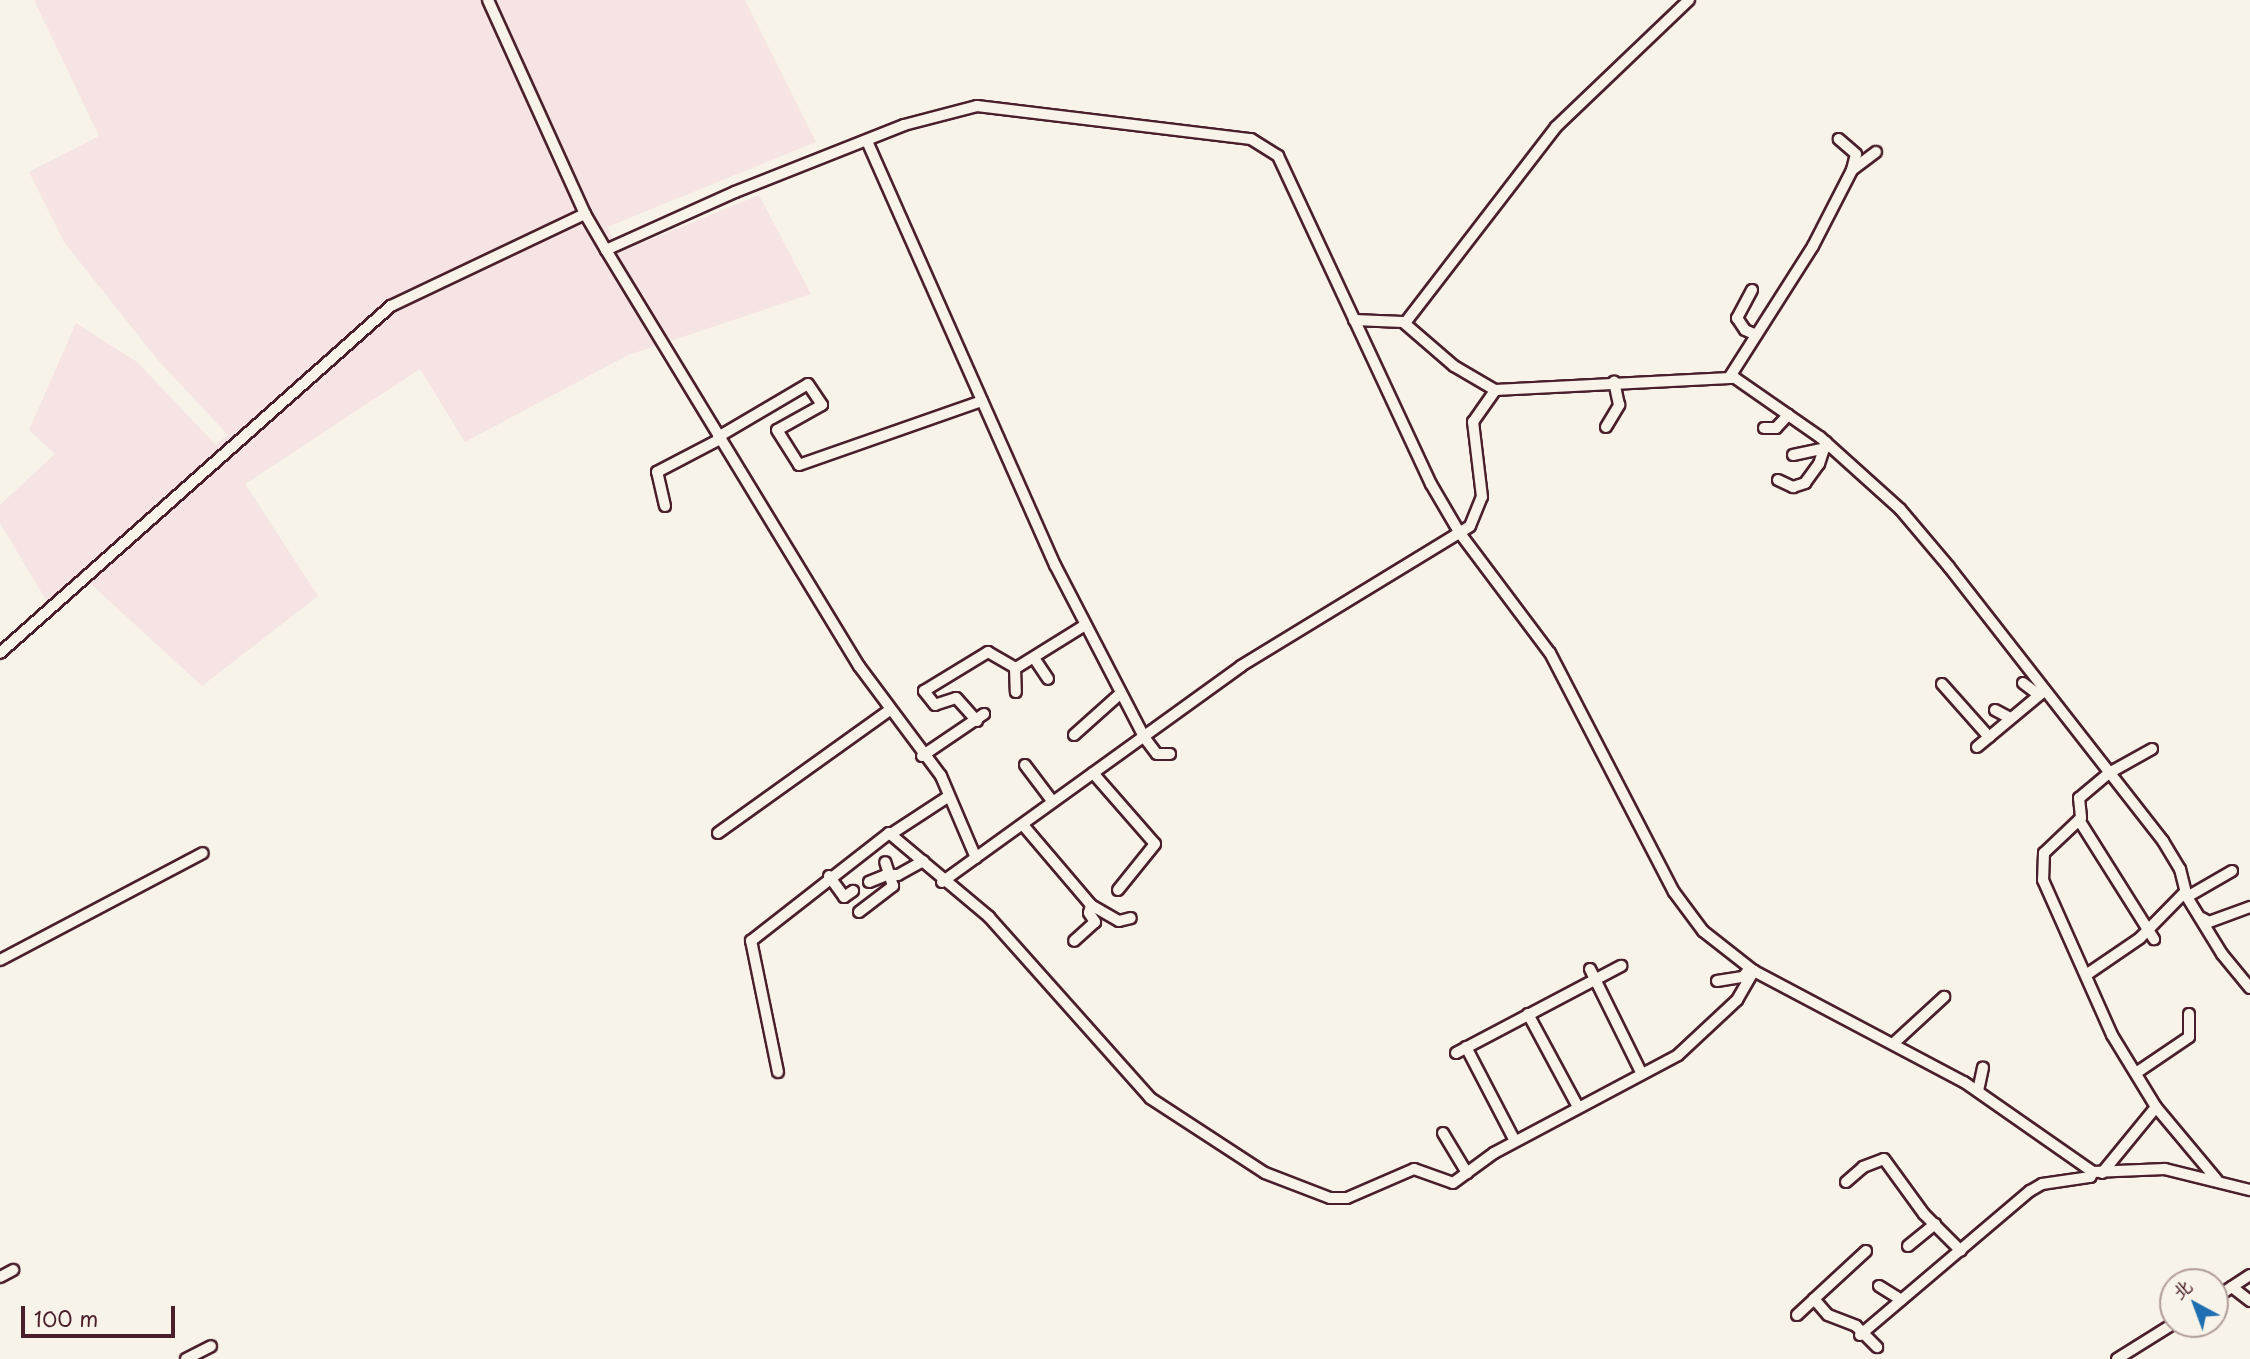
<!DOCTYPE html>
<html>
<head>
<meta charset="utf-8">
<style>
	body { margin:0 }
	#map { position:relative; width:2250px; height:1359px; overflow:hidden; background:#f7f3e8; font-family:"Playpen Sans","LXGW WenKai TC",sans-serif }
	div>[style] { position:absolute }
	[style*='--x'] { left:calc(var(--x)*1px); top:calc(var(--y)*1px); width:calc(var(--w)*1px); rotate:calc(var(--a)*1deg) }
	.built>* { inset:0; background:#f6e3e4 }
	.roads { filter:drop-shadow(2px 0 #4a1f2b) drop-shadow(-2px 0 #4a1f2b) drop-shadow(0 2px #4a1f2b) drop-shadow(0 -2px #4a1f2b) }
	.minor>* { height:10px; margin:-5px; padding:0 5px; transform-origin:5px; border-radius:5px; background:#f7f3e8 }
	span { translate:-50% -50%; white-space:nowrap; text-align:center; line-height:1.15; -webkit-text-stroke:5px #f7f3e8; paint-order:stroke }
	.north { position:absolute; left:2159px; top:1268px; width:70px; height:70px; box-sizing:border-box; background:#f7f3e8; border:2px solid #b29e9c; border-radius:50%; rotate:319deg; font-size:19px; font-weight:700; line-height:28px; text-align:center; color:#4a1f2b }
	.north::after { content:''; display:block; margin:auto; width:24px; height:32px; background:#1f6fb2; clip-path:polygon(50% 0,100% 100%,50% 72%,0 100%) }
	.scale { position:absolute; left:21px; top:1306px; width:154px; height:32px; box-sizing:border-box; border:4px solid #4a1f2b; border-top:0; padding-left:9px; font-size:21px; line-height:24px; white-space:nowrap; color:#4a1f2b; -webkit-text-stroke:5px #f7f3e8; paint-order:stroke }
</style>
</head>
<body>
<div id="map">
	<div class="built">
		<div style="clip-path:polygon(34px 0,745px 0,816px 142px,607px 227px,620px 252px,759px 195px,811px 294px,628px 355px,465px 442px,420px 369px,245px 484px,318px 596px,202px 686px,82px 576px,49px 605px,0 523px,0 505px,55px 454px,29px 430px,76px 323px,137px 362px,216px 445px,228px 435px,157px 359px,64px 242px,29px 172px,99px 136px)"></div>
	</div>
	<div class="roads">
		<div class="minor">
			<div style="--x:488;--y:0;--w:235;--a:65.6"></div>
			<div style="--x:867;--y:141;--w:464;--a:66.1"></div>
			<div style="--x:1055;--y:565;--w:194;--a:62.6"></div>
			<div style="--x:1144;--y:737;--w:21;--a:53"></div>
			<div style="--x:1157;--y:754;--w:13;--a:0"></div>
			<div style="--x:1852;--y:170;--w:30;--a:-37"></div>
			<div style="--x:606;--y:250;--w:487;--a:58.7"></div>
			<div style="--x:859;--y:666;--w:137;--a:53.3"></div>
			<div style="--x:941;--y:776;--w:89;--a:66.9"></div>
			<div style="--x:1752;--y:290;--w:32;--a:118"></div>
			<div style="--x:1737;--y:318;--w:14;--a:56"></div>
			<div style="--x:1745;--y:330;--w:12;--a:24"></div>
			<div style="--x:1354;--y:320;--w:49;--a:2.3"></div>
			<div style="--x:1403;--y:322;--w:67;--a:40.8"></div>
			<div style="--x:1454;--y:366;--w:48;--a:30.3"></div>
			<div style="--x:1495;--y:390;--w:240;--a:-2.9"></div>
			<div style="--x:1735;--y:378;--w:103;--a:34.8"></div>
			<div style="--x:1820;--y:437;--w:108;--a:42"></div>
			<div style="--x:1900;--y:509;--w:76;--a:49.8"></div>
			<div style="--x:1949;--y:567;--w:348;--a:52"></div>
			<div style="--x:2163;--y:841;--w:33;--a:59"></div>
			<div style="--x:2180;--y:869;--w:29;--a:76"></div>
			<div style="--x:2187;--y:897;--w:67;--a:58.4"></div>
			<div style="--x:2222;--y:954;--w:44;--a:50.5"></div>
			<div style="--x:1405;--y:323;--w:247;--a:-52.4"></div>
			<div style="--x:1556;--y:127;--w:184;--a:-43.7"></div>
			<div style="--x:1729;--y:378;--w:156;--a:-57.5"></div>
			<div style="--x:1813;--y:246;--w:85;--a:-62.8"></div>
			<div style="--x:1852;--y:170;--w:16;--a:-76"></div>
			<div style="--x:1856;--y:154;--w:23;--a:-139"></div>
			<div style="--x:1606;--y:427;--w:26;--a:-59"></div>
			<div style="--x:1619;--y:405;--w:24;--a:-102"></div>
			<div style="--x:1764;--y:428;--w:12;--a:0"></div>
			<div style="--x:1776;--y:428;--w:18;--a:-47"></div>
			<div style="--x:718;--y:437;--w:104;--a:-30.5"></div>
			<div style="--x:808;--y:384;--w:25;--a:56"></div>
			<div style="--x:822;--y:405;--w:51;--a:150.9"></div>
			<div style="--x:777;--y:430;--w:41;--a:57.8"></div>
			<div style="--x:799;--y:465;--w:194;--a:-19.3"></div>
			<div style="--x:1793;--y:455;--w:33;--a:-12"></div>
			<div style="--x:1778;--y:480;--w:17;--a:25"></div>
			<div style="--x:1793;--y:487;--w:13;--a:-18"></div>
			<div style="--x:1805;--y:483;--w:24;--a:-54"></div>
			<div style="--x:1819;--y:464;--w:23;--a:-72"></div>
			<div style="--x:665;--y:506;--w:35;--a:-103"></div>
			<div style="--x:657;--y:472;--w:71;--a:-27.6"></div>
			<div style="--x:0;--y:653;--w:523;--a:-41.59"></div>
			<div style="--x:391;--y:306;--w:215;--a:-25.4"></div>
			<div style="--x:585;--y:214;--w:42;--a:59.7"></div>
			<div style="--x:606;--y:250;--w:141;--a:-24.2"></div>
			<div style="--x:735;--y:192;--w:182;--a:-21.6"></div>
			<div style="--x:904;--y:125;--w:75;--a:-14.6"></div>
			<div style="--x:977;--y:106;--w:276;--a:6.9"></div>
			<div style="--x:1251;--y:139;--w:32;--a:32"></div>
			<div style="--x:1278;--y:156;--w:362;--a:65"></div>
			<div style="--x:1431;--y:484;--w:56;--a:59.7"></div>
			<div style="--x:1459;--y:532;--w:151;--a:53.1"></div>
			<div style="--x:1550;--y:653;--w:269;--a:62.6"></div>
			<div style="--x:1674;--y:892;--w:49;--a:53.4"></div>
			<div style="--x:1703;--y:931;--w:65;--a:38.1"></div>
			<div style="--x:1754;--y:971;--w:238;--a:27.9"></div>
			<div style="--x:1964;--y:1082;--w:157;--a:34.9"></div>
			<div style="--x:2093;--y:1172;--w:72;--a:-2.4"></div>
			<div style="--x:2165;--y:1169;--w:88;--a:13.9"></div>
			<div style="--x:1034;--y:658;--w:25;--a:56"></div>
			<div style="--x:1015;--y:668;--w:24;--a:88"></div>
			<div style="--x:2023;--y:683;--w:20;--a:37"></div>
			<div style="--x:1942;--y:684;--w:71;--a:48.4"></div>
			<div style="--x:1995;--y:710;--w:17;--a:28"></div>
			<div style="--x:977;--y:721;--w:31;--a:-132"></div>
			<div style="--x:956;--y:698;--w:22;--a:162"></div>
			<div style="--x:935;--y:705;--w:18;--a:-128"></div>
			<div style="--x:924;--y:691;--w:75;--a:-31.4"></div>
			<div style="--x:988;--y:652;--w:32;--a:30"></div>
			<div style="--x:1016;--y:668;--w:81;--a:-31.9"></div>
			<div style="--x:1074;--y:735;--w:63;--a:-41.8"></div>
			<div style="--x:1977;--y:747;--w:86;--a:-39.8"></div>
			<div style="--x:2152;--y:749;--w:49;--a:150.8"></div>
			<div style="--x:2109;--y:773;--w:39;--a:140"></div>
			<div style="--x:2079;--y:798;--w:20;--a:84"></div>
			<div style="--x:2081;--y:818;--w:51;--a:136.6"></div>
			<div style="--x:2044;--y:853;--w:27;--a:92"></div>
			<div style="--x:2043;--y:880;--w:170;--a:66"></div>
			<div style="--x:2112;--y:1035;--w:84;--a:58.6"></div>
			<div style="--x:2156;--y:1107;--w:95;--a:50.1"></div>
			<div style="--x:922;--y:756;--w:75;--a:-34.1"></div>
			<div style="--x:1025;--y:765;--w:46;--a:52.9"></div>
			<div style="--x:1093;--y:773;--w:94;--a:48.9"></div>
			<div style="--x:1155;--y:844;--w:59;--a:128.8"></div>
			<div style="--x:2079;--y:820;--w:141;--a:57.8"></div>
			<div style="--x:1023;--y:825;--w:105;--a:49.6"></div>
			<div style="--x:1091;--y:905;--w:8;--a:104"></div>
			<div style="--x:1089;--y:913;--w:11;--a:56"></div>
			<div style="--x:1095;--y:922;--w:28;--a:138"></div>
			<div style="--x:718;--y:833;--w:211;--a:-35.6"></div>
			<div style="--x:891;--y:834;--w:69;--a:-33.2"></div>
			<div style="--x:829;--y:876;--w:26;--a:54"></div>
			<div style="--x:844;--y:897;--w:11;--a:-34"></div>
			<div style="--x:869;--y:882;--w:18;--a:-22"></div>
			<div style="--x:886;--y:875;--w:12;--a:0"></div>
			<div style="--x:898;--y:875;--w:29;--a:-29"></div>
			<div style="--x:942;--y:882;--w:369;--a:-35.8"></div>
			<div style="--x:1241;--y:666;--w:268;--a:-31.4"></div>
			<div style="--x:1470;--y:526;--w:31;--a:-68"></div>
			<div style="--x:1482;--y:497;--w:76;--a:-96.8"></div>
			<div style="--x:1473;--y:422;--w:39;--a:-55"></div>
			<div style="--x:2187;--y:897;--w:52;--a:-30"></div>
			<div style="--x:1091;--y:905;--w:32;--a:30"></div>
			<div style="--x:1119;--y:921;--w:12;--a:-14"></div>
			<div style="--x:859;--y:912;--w:43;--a:-37.4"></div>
			<div style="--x:893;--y:886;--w:25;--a:-108"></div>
			<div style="--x:2202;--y:918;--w:8;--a:30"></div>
			<div style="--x:2209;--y:922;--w:44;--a:-20.1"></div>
			<div style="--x:0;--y:960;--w:229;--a:-27.8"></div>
			<div style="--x:1590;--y:969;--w:117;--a:63.7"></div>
			<div style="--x:2086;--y:975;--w:65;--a:-34.4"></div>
			<div style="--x:2140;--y:938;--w:64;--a:-45.6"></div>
			<div style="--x:1717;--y:981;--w:26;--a:-9"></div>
			<div style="--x:1743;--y:977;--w:11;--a:-52"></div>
			<div style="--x:1528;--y:1014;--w:106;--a:61.7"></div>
			<div style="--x:1895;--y:1042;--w:67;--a:-42.6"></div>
			<div style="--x:1466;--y:1047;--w:106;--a:62.5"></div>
			<div style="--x:1456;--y:1053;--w:187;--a:-27.8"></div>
			<div style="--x:778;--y:1072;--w:134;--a:-101.6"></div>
			<div style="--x:751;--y:941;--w:175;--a:-38"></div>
			<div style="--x:889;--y:833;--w:131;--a:40"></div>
			<div style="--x:989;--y:917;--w:242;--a:48.3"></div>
			<div style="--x:1150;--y:1098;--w:137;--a:33.1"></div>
			<div style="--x:1265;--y:1173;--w:70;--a:21"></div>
			<div style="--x:1330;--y:1198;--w:17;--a:0"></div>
			<div style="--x:1347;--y:1198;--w:73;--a:-23.4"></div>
			<div style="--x:1414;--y:1169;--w:41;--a:19.7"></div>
			<div style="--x:1453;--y:1183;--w:51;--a:-36.2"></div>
			<div style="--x:1494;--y:1153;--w:208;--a:-28"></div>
			<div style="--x:1678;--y:1055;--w:81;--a:-43"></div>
			<div style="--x:1737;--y:1000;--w:34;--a:-60"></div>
			<div style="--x:2136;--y:1073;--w:64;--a:-34.2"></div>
			<div style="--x:2189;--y:1037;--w:23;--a:-90"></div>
			<div style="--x:1978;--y:1091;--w:24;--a:-78"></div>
			<div style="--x:1443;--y:1133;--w:47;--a:59"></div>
			<div style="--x:2102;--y:1173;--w:85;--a:-50.7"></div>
			<div style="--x:1846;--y:1182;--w:23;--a:-41"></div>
			<div style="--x:1863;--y:1167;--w:22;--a:-21"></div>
			<div style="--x:1884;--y:1159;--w:68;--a:54"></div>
			<div style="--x:1924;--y:1214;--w:52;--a:45"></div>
			<div style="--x:1908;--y:1246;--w:35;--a:-39"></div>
			<div style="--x:1866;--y:1251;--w:71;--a:137.3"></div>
			<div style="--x:1814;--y:1299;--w:21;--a:49"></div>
			<div style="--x:1828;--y:1315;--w:30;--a:21"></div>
			<div style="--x:1856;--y:1326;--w:30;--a:45"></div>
			<div style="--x:0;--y:1277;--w:15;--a:-28"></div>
			<div style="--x:1879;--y:1286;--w:26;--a:32"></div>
			<div style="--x:2232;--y:1287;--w:23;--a:38"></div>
			<div style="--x:2215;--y:1298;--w:42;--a:-33.3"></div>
			<div style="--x:1797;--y:1315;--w:23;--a:-43"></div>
			<div style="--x:1860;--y:1335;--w:223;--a:-40.3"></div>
			<div style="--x:2030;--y:1191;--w:14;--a:-30"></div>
			<div style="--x:2042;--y:1184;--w:49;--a:-8.3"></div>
			<div style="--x:2090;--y:1177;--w:6;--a:-59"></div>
			<div style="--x:186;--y:1359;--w:28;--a:-27"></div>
			<div style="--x:2117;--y:1359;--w:66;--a:-32"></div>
		</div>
	</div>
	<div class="north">北</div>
	<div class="scale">100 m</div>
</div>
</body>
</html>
